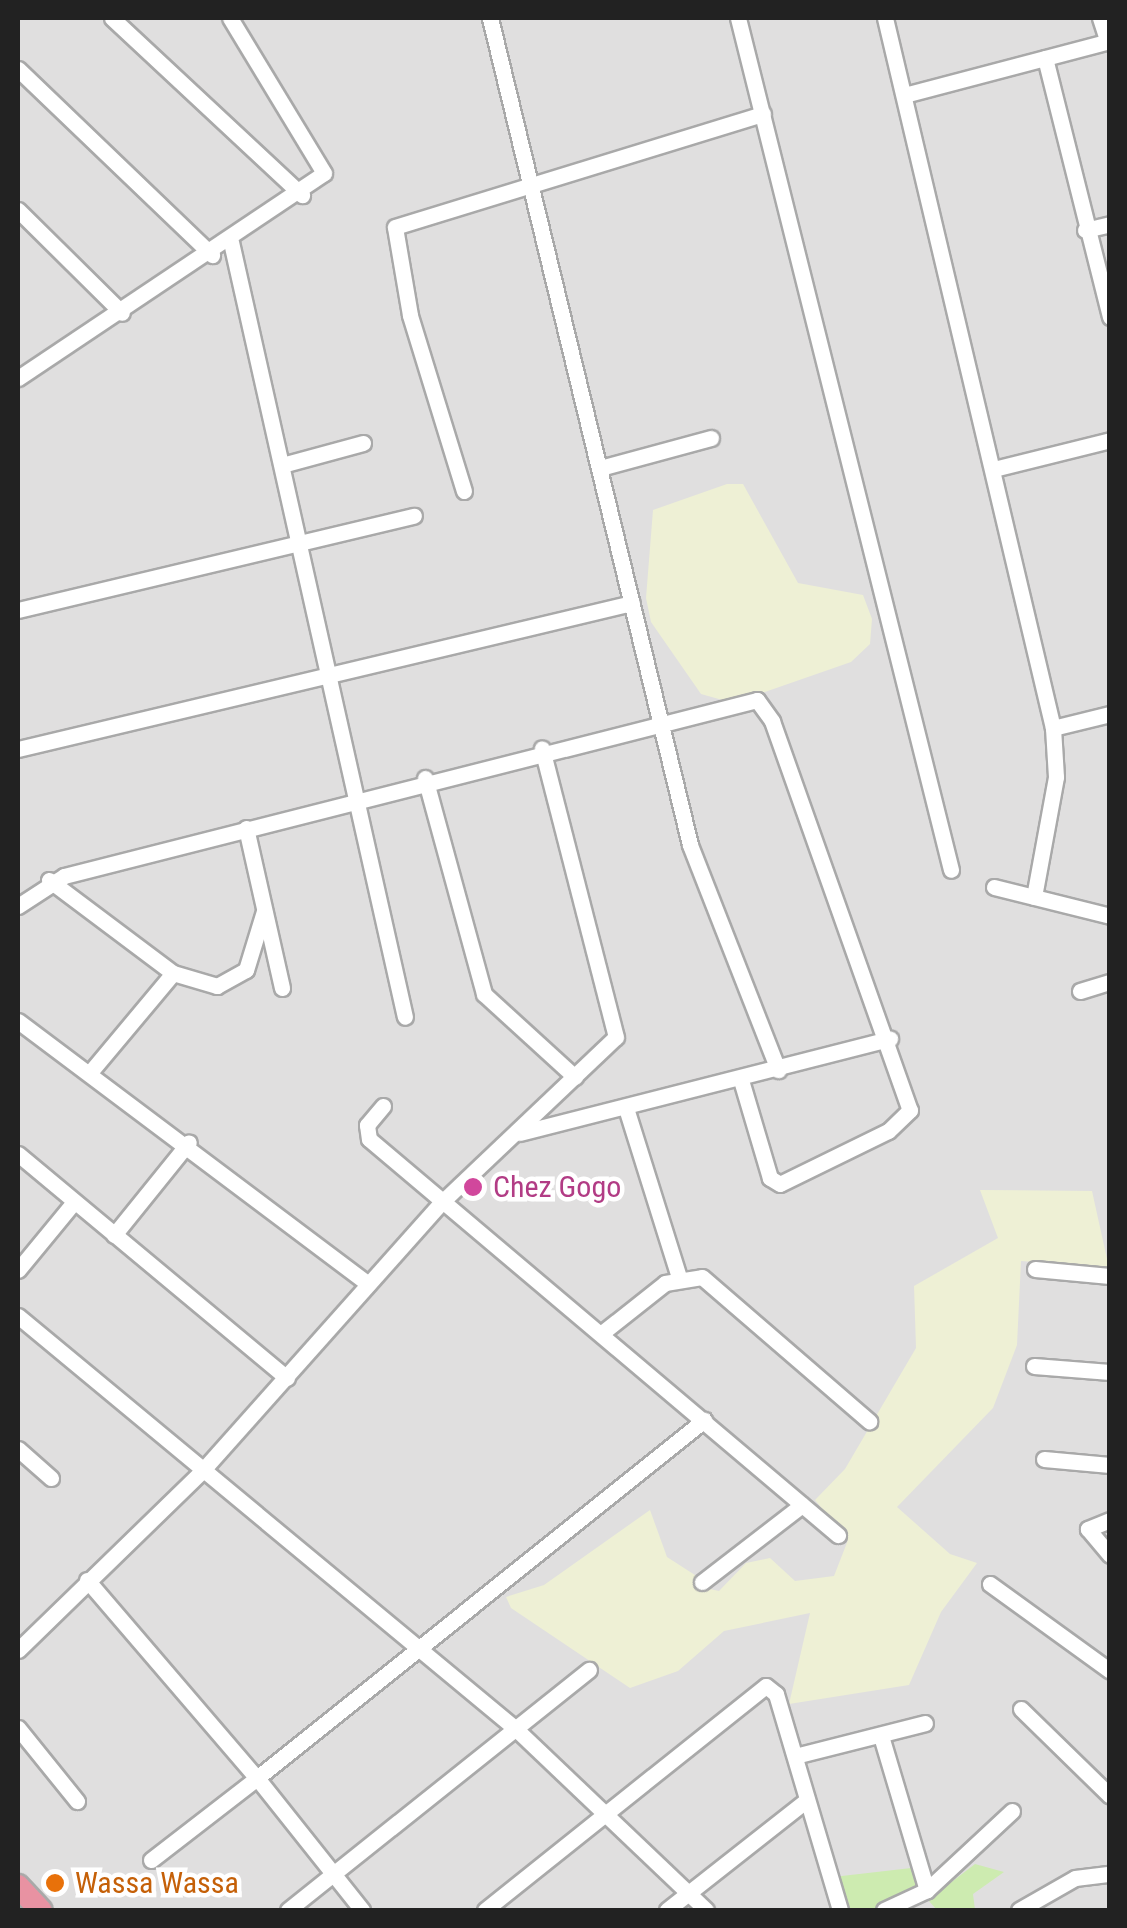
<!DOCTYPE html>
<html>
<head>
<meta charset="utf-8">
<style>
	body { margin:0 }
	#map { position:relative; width:1127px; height:1928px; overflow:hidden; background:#f2efe9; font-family:"Roboto Condensed",sans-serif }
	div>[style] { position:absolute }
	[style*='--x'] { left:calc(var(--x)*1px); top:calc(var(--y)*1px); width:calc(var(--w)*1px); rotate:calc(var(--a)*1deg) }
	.residential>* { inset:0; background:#e0dfdf }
	.farmland>* { inset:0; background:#eef0d5 }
	.grass>* { inset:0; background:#cdebb0 }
	.roads { filter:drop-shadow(2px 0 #a9a9a9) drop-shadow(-2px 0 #a9a9a9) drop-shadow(0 2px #a9a9a9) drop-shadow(0 -2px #a9a9a9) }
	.minor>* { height:15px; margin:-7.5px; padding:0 7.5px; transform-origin:7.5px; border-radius:7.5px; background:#fff }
	.highway>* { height:22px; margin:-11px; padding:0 11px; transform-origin:11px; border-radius:11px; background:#e892a2 }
	.dots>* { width:28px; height:28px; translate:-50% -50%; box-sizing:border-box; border:5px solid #fff; border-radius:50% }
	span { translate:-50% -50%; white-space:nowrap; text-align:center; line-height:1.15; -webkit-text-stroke:9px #fff; paint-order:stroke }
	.hotel-label { font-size:30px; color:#b23c85 }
	.left { translate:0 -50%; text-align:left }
	.food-label { font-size:30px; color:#c56008 }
	.frame { position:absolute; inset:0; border:20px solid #222; pointer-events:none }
</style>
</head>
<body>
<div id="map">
	<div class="residential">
		<div style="clip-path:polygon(18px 18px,1109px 18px,1109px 1910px,18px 1910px)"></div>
	</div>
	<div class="farmland">
		<div style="clip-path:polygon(727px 484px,743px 484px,798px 583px,863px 595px,872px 619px,870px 644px,851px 662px,733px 703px,701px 694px,651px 622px,646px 598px,653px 510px)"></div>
		<div style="clip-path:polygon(980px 1190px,1092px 1191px,1109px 1268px,1021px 1261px,1017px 1345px,993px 1408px,897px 1507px,950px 1554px,977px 1563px,941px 1612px,909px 1685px,789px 1704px,810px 1613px,724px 1631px,678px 1671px,630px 1688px,511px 1608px,506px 1597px,544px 1585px,650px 1510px,667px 1557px,698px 1577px,696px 1586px,719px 1591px,746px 1563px,770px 1558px,795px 1581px,834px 1576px,848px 1540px,815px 1500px,845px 1469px,916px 1348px,914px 1286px,998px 1238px)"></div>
	</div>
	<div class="grass">
		<div style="clip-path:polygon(975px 1864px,1004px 1872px,973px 1894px,975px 1910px,937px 1910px,928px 1900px)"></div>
		<div style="clip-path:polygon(920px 1867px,914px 1891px,874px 1910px,845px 1910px,833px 1877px)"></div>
	</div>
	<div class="roads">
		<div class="minor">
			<div style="--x:112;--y:18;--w:260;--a:43"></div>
			<div style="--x:490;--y:18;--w:851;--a:76.4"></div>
			<div style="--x:690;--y:845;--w:242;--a:68.6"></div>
			<div style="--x:738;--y:18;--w:878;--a:75.96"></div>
			<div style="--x:885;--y:18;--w:730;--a:76.69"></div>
			<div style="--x:1053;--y:728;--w:49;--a:86.5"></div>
			<div style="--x:1056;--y:777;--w:122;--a:100.4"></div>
			<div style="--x:1100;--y:18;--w:25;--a:72"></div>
			<div style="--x:1045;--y:58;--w:267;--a:75.9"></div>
			<div style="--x:18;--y:69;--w:269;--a:43.8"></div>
			<div style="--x:904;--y:95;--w:213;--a:-14.7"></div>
			<div style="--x:18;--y:210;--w:146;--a:44.7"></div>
			<div style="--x:1085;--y:230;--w:26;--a:-13"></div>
			<div style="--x:231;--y:242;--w:794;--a:77.35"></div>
			<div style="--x:18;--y:378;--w:368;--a:-33.8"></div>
			<div style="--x:324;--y:173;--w:181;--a:-121.2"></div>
			<div style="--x:282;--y:465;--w:84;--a:-15.2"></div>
			<div style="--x:600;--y:468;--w:115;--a:-15.1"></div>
			<div style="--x:994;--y:469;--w:120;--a:-14"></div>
			<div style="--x:464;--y:491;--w:184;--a:-107.1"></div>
			<div style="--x:410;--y:315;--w:89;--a:-99.7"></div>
			<div style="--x:395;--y:227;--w:385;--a:-17.1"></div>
			<div style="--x:18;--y:610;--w:407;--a:-13.4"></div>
			<div style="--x:1053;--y:728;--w:59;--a:-13.8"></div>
			<div style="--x:18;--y:749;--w:631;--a:-13.38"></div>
			<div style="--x:425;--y:778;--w:224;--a:74.7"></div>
			<div style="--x:484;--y:994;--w:123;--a:42.4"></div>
			<div style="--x:246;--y:828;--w:164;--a:77.3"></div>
			<div style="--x:49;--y:880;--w:155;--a:36.9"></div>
			<div style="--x:173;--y:973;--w:46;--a:16.5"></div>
			<div style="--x:217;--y:986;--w:33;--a:-29"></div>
			<div style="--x:246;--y:970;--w:62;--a:-73"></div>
			<div style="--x:994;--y:887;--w:120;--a:14"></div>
			<div style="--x:18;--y:906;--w:55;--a:-33.1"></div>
			<div style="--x:64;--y:876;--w:715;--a:-14.25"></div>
			<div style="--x:757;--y:700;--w:26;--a:54"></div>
			<div style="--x:772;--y:721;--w:413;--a:70.5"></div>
			<div style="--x:910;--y:1110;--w:30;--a:136"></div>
			<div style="--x:888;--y:1131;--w:120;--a:153.9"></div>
			<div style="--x:780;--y:1184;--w:12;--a:-149"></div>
			<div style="--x:770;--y:1178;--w:102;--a:-106.5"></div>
			<div style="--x:1080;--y:991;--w:31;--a:-17"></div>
			<div style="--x:18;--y:1021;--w:438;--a:36.9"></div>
			<div style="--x:92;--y:1070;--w:126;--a:-50.1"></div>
			<div style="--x:383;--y:1106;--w:25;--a:130"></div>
			<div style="--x:367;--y:1125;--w:14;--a:82"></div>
			<div style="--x:369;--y:1139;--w:614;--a:40.18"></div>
			<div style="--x:626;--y:1108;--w:177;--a:72.6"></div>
			<div style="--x:520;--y:1133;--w:382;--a:-14.3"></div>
			<div style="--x:18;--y:1154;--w:350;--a:39.8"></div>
			<div style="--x:114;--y:1235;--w:119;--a:-51.1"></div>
			<div style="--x:1035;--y:1269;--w:75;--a:5.3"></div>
			<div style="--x:18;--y:1270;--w:88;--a:-50.5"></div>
			<div style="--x:18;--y:1316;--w:648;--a:39.68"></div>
			<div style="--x:517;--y:1730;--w:261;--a:43.6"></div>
			<div style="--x:602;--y:1333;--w:80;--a:-38.4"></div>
			<div style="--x:665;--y:1283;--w:37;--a:-9"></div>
			<div style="--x:702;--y:1277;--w:221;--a:40.8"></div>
			<div style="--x:1034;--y:1366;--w:76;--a:4.5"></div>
			<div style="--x:18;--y:1449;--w:44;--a:41.3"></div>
			<div style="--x:1044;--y:1459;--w:66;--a:5.2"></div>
			<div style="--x:1110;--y:1520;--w:24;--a:158"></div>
			<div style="--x:1088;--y:1529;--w:34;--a:50"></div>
			<div style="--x:87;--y:1580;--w:261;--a:49.4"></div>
			<div style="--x:257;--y:1778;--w:573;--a:-38.69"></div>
			<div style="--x:702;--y:1582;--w:126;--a:-37.6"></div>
			<div style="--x:990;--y:1584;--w:148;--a:35.9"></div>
			<div style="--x:18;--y:1650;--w:258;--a:-44.2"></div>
			<div style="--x:203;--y:1470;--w:361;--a:-48.3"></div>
			<div style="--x:443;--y:1201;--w:238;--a:-43.5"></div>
			<div style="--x:616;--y:1037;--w:298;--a:-104.4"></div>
			<div style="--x:1021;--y:1709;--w:124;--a:44.3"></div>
			<div style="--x:18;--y:1728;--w:94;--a:51.1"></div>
			<div style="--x:881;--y:1736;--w:161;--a:73.4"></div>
			<div style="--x:795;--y:1756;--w:134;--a:-14.2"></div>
			<div style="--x:151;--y:1860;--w:134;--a:-37.7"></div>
			<div style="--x:257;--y:1778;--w:169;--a:51.5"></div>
			<div style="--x:288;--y:1910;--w:385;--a:-38.6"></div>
			<div style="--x:485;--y:1910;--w:359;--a:-38.6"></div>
			<div style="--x:766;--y:1686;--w:13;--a:39"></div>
			<div style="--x:776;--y:1694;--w:225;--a:73.5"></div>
			<div style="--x:667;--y:1910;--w:178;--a:-38.2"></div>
			<div style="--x:884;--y:1910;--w:47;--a:-24.9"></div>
			<div style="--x:927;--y:1890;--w:116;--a:-42.9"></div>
			<div style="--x:1019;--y:1910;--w:64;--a:-29.7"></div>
			<div style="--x:1075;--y:1878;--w:35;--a:-7"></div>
		</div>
		<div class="highway">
			<div style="--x:18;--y:1886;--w:33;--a:47"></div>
		</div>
	</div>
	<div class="dots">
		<div style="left:473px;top:1187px;background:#d1479c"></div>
		<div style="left:55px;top:1883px;background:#e8710a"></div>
	</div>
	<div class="hotel-label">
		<span class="left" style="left:493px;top:1187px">Chez Gogo</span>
	</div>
	<div class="food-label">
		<span class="left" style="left:75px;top:1883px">Wassa Wassa</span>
	</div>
	<div class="frame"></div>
</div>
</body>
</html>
